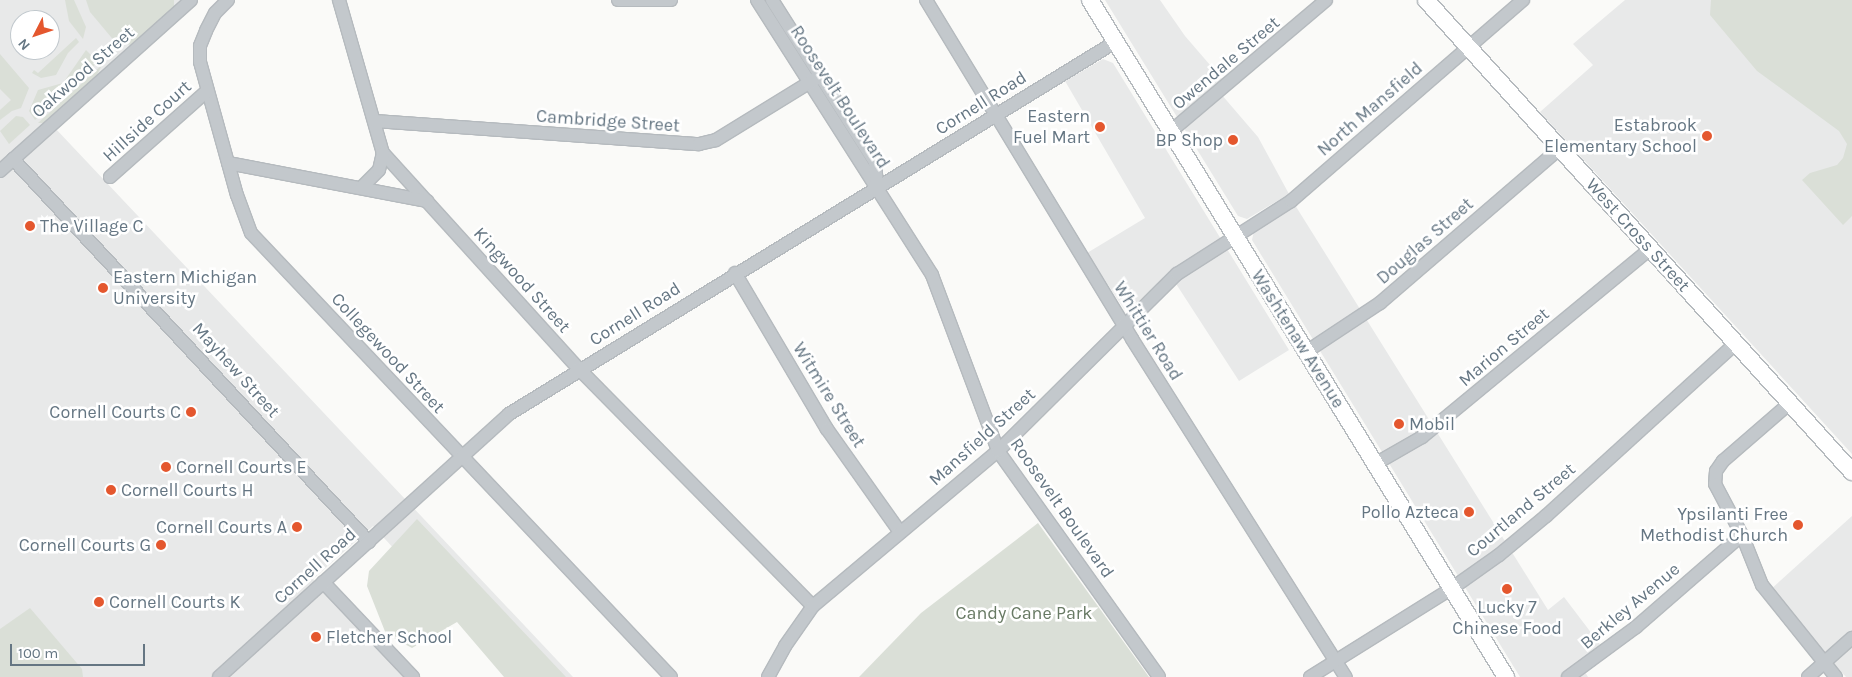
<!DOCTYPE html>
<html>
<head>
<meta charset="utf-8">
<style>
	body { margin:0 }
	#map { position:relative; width:1852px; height:677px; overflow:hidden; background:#fafaf8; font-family:Karla,sans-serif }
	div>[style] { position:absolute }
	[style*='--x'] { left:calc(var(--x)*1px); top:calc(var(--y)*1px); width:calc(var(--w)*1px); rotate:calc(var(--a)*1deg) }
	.built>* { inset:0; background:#e8e9e9 }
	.green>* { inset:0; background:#dadfd7 }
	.roads { filter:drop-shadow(1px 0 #b5babe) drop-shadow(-1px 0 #b5babe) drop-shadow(0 1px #b5babe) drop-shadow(0 -1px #b5babe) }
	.minor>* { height:12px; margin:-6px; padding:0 6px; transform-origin:6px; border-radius:6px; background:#c3c8cc }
	.major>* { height:16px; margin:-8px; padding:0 8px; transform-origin:8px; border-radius:8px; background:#fff }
	.dots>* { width:14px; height:14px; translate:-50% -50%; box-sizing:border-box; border:2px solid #fff; border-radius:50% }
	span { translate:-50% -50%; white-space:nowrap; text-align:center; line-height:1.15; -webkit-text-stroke:5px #fff; paint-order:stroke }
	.street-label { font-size:18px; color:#657683 }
	.poi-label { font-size:18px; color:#657683 }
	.right { translate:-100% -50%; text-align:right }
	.left { translate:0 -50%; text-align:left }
	.park-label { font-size:18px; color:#687a64 }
	.north { position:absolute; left:10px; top:10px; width:50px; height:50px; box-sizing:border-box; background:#fff; border:1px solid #c1c8cd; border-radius:50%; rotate:229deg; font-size:14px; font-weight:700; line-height:20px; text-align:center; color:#657683 }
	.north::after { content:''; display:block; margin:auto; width:18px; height:22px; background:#e4572e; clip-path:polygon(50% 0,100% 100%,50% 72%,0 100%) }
	.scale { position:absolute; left:10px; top:644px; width:135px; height:22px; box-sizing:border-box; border:2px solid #657683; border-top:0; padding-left:6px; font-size:15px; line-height:18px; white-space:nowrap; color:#657683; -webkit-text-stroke:4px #fff; paint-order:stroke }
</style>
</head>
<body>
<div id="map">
	<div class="built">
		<div style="clip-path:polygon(evenodd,0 0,182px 0,55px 128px,573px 677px,512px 677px,373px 526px,313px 579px,403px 677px,0 677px,0 0,20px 20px,50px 20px,50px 50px,20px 50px,20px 20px)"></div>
		<div style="clip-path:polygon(1105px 0,1160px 0,1185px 36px,1223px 80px,1215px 87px,1258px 137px,1289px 194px,1247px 219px,1238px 216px)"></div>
		<div style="clip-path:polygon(1625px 0,1852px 0,1852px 454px,1540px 112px,1593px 65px,1573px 44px)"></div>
		<div style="clip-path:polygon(1103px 59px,1113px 63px,1289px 350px,1239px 381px,1169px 273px,1131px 308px,1124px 309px,1087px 253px,1145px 218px,1065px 81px)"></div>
		<div style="clip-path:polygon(1295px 205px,1548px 610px,1564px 597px,1605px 651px,1582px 667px,1588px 677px,1520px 677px,1252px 240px,1254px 231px)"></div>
		<div style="clip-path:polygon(1852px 516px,1852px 677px,1846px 677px,1769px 591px)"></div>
	</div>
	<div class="green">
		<div style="clip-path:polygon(65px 0,74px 0,86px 27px,83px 39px,69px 21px)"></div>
		<div style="clip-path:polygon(86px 0,174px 0,174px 7px,132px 45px,116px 43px,90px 12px)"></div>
		<div style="clip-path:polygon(1711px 0,1852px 0,1852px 216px,1843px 225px,1802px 180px,1810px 173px,1837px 165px,1843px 158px,1847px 144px,1839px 131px,1757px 71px,1710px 15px)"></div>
		<div style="clip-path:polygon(76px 38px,79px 42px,68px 53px,56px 75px,41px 78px,32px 73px,34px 70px,38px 73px)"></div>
		<div style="clip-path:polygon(86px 50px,98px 62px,35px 120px,29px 111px,38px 90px,63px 83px)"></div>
		<div style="clip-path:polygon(0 54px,29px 88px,21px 108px,12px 111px,0 120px,0 110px,11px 100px,0 89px)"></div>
		<div style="clip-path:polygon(102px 65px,97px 75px,43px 123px,38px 123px)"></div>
		<div style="clip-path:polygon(16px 116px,23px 117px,30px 125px,9px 144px,0 131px)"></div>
		<div style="clip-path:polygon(417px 519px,566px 677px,504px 677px,457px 622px,412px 648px,386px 634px,367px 586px,369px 571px)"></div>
		<div style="clip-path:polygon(1038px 523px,1149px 677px,859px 677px,921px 613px)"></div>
		<div style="clip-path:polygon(30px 608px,82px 669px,83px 677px,0 677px,0 629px)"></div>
	</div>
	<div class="roads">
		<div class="minor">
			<div style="--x:228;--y:0;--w:18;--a:135"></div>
			<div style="--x:215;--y:13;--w:20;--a:117"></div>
			<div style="--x:206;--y:31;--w:16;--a:112"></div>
			<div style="--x:200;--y:46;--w:16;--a:90"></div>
			<div style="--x:200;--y:62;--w:138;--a:74.5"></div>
			<div style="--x:237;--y:195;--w:40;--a:69.8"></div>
			<div style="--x:251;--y:233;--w:611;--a:46.59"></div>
			<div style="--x:339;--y:0;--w:159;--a:74"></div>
			<div style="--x:383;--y:153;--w:292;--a:47.8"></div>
			<div style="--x:579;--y:369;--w:333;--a:45.4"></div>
			<div style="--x:618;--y:0;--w:53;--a:0"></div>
			<div style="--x:757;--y:0;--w:326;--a:57.5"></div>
			<div style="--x:932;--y:275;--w:188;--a:69.4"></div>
			<div style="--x:998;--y:451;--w:277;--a:54.5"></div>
			<div style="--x:772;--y:0;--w:192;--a:57.6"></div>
			<div style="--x:875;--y:162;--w:24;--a:85"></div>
			<div style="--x:926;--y:0;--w:397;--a:58.7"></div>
			<div style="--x:1132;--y:339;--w:400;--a:57.7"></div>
			<div style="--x:375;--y:121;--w:325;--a:4.1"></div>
			<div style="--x:699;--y:144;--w:17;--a:-13"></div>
			<div style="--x:716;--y:140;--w:122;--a:-31.6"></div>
			<div style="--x:1170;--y:132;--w:204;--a:-40.2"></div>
			<div style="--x:13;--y:159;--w:523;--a:47.09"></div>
			<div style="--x:228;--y:163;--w:203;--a:10.8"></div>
			<div style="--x:0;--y:171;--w:256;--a:-41.8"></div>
			<div style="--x:110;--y:177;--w:130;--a:-41.6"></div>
			<div style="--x:362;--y:187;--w:24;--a:-45"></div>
			<div style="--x:379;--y:170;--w:17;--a:-77"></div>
			<div style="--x:735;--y:273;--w:181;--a:59.5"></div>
			<div style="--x:827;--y:429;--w:126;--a:54.7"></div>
			<div style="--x:1306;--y:352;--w:89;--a:-33.5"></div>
			<div style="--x:1380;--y:303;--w:238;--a:-40.7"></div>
			<div style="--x:1790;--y:403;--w:89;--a:139.1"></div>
			<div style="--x:1723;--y:461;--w:12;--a:125"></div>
			<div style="--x:1716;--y:471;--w:13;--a:94"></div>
			<div style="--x:1715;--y:484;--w:58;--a:62.1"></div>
			<div style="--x:1742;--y:535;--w:54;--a:68.2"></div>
			<div style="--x:1762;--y:585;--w:118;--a:51.2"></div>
			<div style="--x:1375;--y:464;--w:54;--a:-29.9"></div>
			<div style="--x:1422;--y:437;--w:296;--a:-39.5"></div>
			<div style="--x:323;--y:582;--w:131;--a:46.5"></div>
			<div style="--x:219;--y:677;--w:391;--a:-42.2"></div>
			<div style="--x:509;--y:414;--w:711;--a:-31.54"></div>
			<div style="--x:768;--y:677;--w:35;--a:-61"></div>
			<div style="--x:785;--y:646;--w:49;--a:-55"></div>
			<div style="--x:813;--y:606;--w:241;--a:-40"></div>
			<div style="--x:998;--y:451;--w:252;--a:-44.7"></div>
			<div style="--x:1177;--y:274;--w:135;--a:-32.6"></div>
			<div style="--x:1291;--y:201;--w:307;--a:-40.9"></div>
			<div style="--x:1310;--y:677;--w:166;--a:-32"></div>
			<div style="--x:1451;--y:589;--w:59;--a:-35.3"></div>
			<div style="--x:1499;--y:555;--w:61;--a:-39.7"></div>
			<div style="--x:1546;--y:516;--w:257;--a:-42.3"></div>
			<div style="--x:1568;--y:677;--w:84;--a:-36.3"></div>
			<div style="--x:1636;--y:627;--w:140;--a:-41"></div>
			<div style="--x:1808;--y:677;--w:59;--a:-41.6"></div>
		</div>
		<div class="major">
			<div style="--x:1090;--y:0;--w:795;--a:58.43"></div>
			<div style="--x:1426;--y:0;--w:636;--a:47.93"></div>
		</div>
	</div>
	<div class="dots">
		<div style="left:1100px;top:127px;background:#e4572e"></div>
		<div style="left:1707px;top:136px;background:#e4572e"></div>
		<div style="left:1233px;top:140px;background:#e4572e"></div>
		<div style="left:30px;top:226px;background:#e4572e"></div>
		<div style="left:103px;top:288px;background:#e4572e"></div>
		<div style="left:191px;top:412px;background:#e4572e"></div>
		<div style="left:1399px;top:424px;background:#e4572e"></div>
		<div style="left:166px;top:467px;background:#e4572e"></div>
		<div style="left:111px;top:490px;background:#e4572e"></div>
		<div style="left:1469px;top:512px;background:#e4572e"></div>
		<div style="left:1798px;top:525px;background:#e4572e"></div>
		<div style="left:297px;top:527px;background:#e4572e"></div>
		<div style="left:161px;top:545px;background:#e4572e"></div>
		<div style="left:1507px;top:589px;background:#e4572e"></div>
		<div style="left:99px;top:602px;background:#e4572e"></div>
		<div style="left:316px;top:637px;background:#e4572e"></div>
	</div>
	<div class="street-label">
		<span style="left:1226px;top:63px;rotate:-40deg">Owendale Street</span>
		<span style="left:83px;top:72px;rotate:-41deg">Oakwood Street</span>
		<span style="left:840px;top:97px;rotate:57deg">Roosevelt Boulevard</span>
		<span style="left:981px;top:103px;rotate:-32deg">Cornell Road</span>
		<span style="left:1370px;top:109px;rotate:-41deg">North Mansfield</span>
		<span style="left:147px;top:121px;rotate:-42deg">Hillside Court</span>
		<span style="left:608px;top:121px;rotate:4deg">Cambridge Street</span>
		<span style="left:1638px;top:235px;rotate:48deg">West Cross Street</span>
		<span style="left:1425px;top:241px;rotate:-41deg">Douglas Street</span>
		<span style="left:522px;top:280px;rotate:48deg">Kingwood Street</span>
		<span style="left:635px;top:314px;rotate:-32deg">Cornell Road</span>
		<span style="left:1148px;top:331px;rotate:58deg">Whittier Road</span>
		<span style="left:1298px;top:339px;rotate:58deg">Washtenaw Avenue</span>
		<span style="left:1504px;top:347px;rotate:-40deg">Marion Street</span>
		<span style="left:388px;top:353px;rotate:47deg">Collegewood Street</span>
		<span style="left:236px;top:370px;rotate:48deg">Mayhew Street</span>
		<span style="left:829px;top:395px;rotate:58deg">Witmire Street</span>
		<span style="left:982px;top:437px;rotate:-42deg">Mansfield Street</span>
		<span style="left:1062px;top:508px;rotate:55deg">Roosevelt Boulevard</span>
		<span style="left:1521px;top:510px;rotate:-40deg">Courtland Street</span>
		<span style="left:315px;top:566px;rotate:-42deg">Cornell Road</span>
		<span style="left:1630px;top:606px;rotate:-40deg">Berkley Avenue</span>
	</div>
	<div class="poi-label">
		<span class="right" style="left:1090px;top:127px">Eastern<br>Fuel Mart</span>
		<span class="right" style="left:1697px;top:136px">Estabrook<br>Elementary School</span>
		<span class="right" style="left:1223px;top:140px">BP Shop</span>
		<span class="left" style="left:40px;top:226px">The Village C</span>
		<span class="left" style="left:113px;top:288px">Eastern Michigan<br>University</span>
		<span class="right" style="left:181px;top:412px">Cornell Courts C</span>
		<span class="left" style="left:1409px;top:424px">Mobil</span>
		<span class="left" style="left:176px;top:467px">Cornell Courts E</span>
		<span class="left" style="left:121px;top:490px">Cornell Courts H</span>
		<span class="right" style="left:1459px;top:512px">Pollo Azteca</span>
		<span class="right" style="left:1788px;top:525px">Ypsilanti Free<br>Methodist Church</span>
		<span class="right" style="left:287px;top:527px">Cornell Courts A</span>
		<span class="right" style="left:151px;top:545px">Cornell Courts G</span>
		<span class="left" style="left:109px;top:602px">Cornell Courts K</span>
		<span style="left:1507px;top:618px">Lucky 7<br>Chinese Food</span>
		<span class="left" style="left:326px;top:637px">Fletcher School</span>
	</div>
	<div class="park-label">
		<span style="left:1024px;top:613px">Candy Cane Park</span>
	</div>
	<div class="north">N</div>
	<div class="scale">100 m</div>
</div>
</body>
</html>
